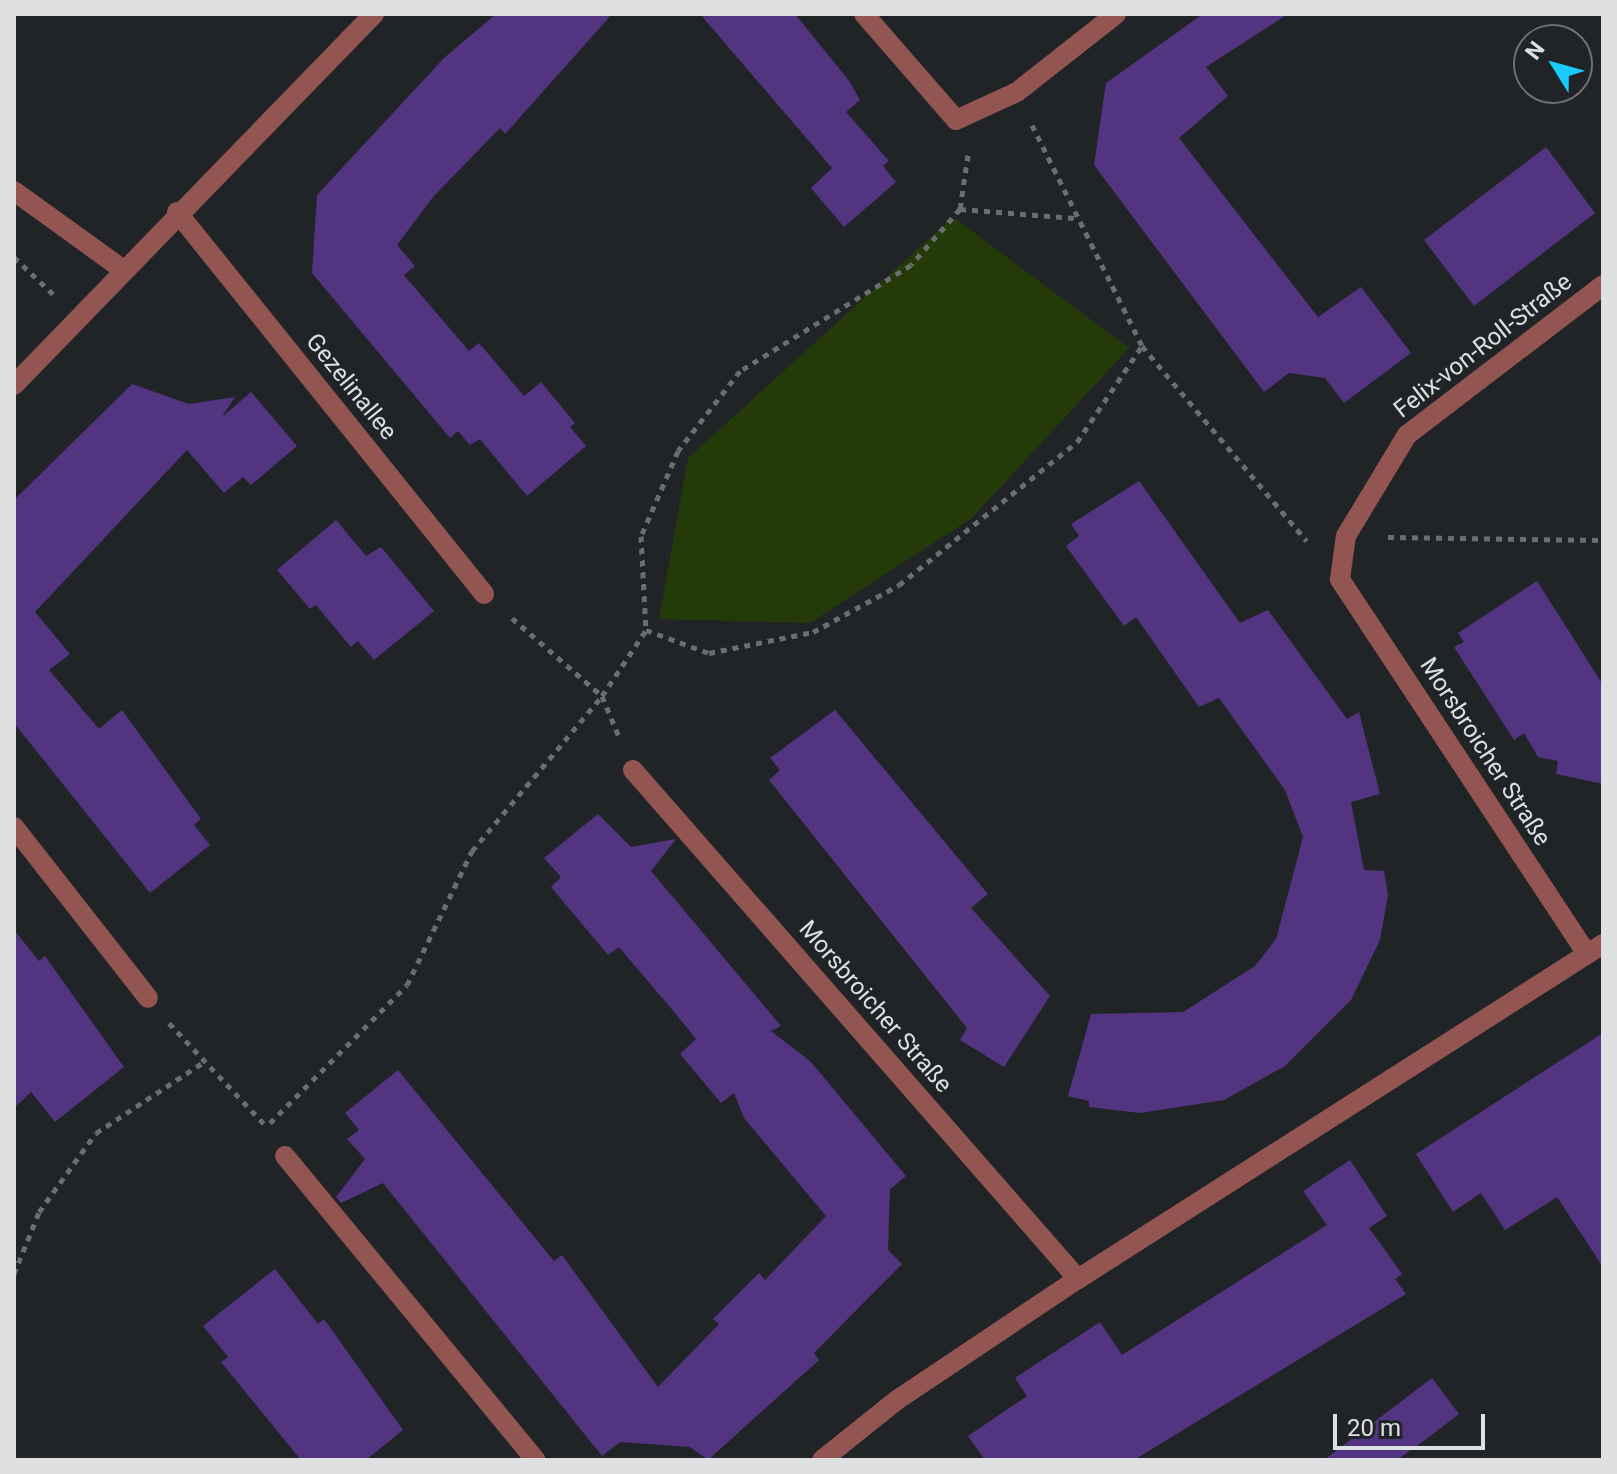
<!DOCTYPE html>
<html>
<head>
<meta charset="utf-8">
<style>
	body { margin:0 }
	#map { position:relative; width:1617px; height:1474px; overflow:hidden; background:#212427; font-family:Roboto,sans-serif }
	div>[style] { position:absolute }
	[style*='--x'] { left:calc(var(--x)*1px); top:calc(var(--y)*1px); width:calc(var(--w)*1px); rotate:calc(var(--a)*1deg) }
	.green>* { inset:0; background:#243b09 }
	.building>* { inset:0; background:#523481 }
	.path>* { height:5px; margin-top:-2.5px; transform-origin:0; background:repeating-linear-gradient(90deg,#6b6e70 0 6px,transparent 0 12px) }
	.street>* { height:20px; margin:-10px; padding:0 10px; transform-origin:10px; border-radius:10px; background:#935551 }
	span { translate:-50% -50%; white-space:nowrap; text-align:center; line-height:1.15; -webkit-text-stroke:7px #212427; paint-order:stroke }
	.street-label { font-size:24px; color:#dee0e1 }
	.frame { position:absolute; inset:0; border:16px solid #dee0e1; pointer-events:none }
	.north { position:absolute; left:1513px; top:24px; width:80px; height:80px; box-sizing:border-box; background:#212427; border:2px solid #6d6f71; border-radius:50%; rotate:307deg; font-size:22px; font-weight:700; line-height:32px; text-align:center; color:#dee0e1 }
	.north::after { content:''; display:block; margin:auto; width:28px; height:36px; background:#19cafc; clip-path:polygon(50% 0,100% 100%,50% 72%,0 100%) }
	.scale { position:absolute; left:1333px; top:1414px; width:152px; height:36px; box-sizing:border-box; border:4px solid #dee0e1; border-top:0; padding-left:10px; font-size:24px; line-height:28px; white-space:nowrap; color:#dee0e1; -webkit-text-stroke:6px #212427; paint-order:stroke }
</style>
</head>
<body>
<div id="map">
	<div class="green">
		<div style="clip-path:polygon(953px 217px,1129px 348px,972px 518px,810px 623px,659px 619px,688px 458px)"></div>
	</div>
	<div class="building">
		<div style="clip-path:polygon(496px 14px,612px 14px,505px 134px,500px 128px,433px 197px,397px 245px,415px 266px,404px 275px,469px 351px,479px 343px,524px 396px,541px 382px,575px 423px,570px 427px,586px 446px,527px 496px,480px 439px,470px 445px,458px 431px,450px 438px,312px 273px,317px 195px,444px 58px)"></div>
		<div style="clip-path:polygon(700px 14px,795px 14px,850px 82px,860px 100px,846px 112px,889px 161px,883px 166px,896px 182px,844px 227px,811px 188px,832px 168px)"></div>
		<div style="clip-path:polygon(1203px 14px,1288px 14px,1206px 67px,1228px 96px,1179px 138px,1318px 317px,1361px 287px,1411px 353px,1344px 403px,1325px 378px,1289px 373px,1264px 392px,1094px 165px,1106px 83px)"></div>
		<div style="clip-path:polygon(1546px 147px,1595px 213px,1474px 306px,1424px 240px)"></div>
		<div style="clip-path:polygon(132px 384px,189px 404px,235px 397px,222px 417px,251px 392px,297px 446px,251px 485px,243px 477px,224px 493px,187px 450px,35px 612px,70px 654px,49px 670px,99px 729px,122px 710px,201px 819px,194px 825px,210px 845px,150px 893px,14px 723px,14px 500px)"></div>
		<div style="clip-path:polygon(1139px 481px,1240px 623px,1268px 610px,1347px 719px,1359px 712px,1380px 794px,1351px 802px,1364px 870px,1384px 871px,1388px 895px,1380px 940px,1351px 1000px,1285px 1066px,1224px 1100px,1140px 1113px,1089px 1107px,1089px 1101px,1068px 1096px,1091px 1014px,1183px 1012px,1255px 966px,1276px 939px,1303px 837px,1285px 790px,1219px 698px,1199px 707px,1136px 617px,1124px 626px,1066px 546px,1079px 536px,1071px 524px)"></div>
		<div style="clip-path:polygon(336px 520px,366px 556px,381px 547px,434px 611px,374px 660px,358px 641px,351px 647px,316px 605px,310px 609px,277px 570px)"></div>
		<div style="clip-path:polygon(1537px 581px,1603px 685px,1603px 784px,1556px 774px,1558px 761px,1538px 757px,1524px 733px,1514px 740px,1454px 647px,1464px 642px,1458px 633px)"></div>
		<div style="clip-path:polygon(835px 710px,988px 894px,971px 908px,1050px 996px,1004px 1067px,960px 1040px,967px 1028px,769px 780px,780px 770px,770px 758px)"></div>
		<div style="clip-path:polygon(598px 814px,631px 847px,676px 839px,651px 871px,781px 1026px,771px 1031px,811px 1062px,906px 1176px,890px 1189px,888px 1250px,902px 1264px,814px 1353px,819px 1360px,708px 1460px,690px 1447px,620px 1442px,602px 1456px,383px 1183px,341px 1203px,336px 1197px,365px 1159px,347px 1139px,359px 1130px,345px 1113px,398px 1070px,554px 1261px,562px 1255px,658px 1387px,719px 1324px,713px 1319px,759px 1273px,765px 1280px,826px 1216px,744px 1118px,734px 1093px,721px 1103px,680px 1054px,696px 1039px,680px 1019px,619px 947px,608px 955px,551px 887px,561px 877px,544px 858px)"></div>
		<div style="clip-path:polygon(14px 930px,39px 961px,45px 956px,124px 1067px,55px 1122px,31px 1092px,14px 1108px)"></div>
		<div style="clip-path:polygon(1603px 1033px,1603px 1267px,1557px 1197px,1505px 1230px,1481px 1193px,1453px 1212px,1416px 1154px)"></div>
		<div style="clip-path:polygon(1350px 1160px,1387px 1216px,1369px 1228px,1402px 1274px,1395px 1279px,1406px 1294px,1134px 1460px,985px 1460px,968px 1436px,1027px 1396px,1015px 1378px,1100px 1322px,1122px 1355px,1327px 1225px,1303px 1191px)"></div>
		<div style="clip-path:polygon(275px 1269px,318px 1324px,324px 1319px,403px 1430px,366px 1460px,301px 1460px,221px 1362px,228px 1357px,203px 1326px)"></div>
		<div style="clip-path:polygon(1432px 1378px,1459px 1414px,1425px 1440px,1397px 1460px,1324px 1460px)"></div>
	</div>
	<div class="path">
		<div style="--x:1032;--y:125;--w:247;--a:63.5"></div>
		<div style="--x:1142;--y:346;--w:255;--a:49.8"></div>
		<div style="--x:968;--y:155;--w:55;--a:98.4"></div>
		<div style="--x:960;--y:209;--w:74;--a:131.2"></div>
		<div style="--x:911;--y:265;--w:201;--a:148.2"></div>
		<div style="--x:740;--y:371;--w:101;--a:127.8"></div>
		<div style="--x:678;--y:451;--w:93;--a:113.5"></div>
		<div style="--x:641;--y:536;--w:94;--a:87"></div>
		<div style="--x:646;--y:630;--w:67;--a:20.1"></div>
		<div style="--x:709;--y:653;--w:106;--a:-11.4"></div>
		<div style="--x:813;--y:632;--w:98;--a:-28.7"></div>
		<div style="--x:899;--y:585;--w:228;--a:-38.8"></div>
		<div style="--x:1077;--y:442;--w:116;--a:-55.9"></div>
		<div style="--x:960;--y:209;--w:115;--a:4.5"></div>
		<div style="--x:14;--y:257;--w:55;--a:43.5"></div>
		<div style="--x:1388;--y:537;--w:215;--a:0.8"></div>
		<div style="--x:512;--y:618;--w:119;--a:40.9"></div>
		<div style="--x:602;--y:696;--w:47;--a:67.3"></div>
		<div style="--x:169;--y:1023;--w:141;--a:46.7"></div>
		<div style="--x:270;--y:1123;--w:194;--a:-45.2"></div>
		<div style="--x:407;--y:985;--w:149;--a:-64.1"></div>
		<div style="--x:472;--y:851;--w:202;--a:-50"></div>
		<div style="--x:602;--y:696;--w:79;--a:-56.3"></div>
		<div style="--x:14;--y:1274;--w:67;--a:-68"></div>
		<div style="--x:39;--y:1212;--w:97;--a:-54.2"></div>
		<div style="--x:96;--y:1133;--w:127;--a:-33.4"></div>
	</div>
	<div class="street">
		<div style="--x:864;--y:14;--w:140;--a:49"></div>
		<div style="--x:956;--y:120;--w:67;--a:-24.7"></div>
		<div style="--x:1017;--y:92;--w:126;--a:-38.2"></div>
		<div style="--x:14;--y:191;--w:133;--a:35.8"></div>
		<div style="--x:177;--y:212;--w:490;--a:51.2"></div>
		<div style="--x:14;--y:385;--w:517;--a:-45.86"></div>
		<div style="--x:633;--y:770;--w:676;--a:48.84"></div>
		<div style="--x:14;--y:827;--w:217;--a:51.9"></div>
		<div style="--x:1587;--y:954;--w:449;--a:-123.4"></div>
		<div style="--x:1340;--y:579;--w:43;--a:-82.1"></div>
		<div style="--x:1346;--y:536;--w:118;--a:-58.9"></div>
		<div style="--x:1407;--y:435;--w:247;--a:-37.4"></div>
		<div style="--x:285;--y:1156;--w:394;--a:50.5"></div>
		<div style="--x:822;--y:1460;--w:96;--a:-38.7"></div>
		<div style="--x:897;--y:1400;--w:218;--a:-33.8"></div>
		<div style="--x:1078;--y:1279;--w:623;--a:-32.54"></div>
	</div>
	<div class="street-label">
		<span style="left:1483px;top:346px;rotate:-38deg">Felix-von-Roll-Straße</span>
		<span style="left:351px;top:387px;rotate:51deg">Gezelinallee</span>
		<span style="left:1485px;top:752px;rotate:57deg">Morsbroicher Straße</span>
		<span style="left:875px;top:1007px;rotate:49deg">Morsbroicher Straße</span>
	</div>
	<div class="frame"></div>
	<div class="north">N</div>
	<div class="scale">20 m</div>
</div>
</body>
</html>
